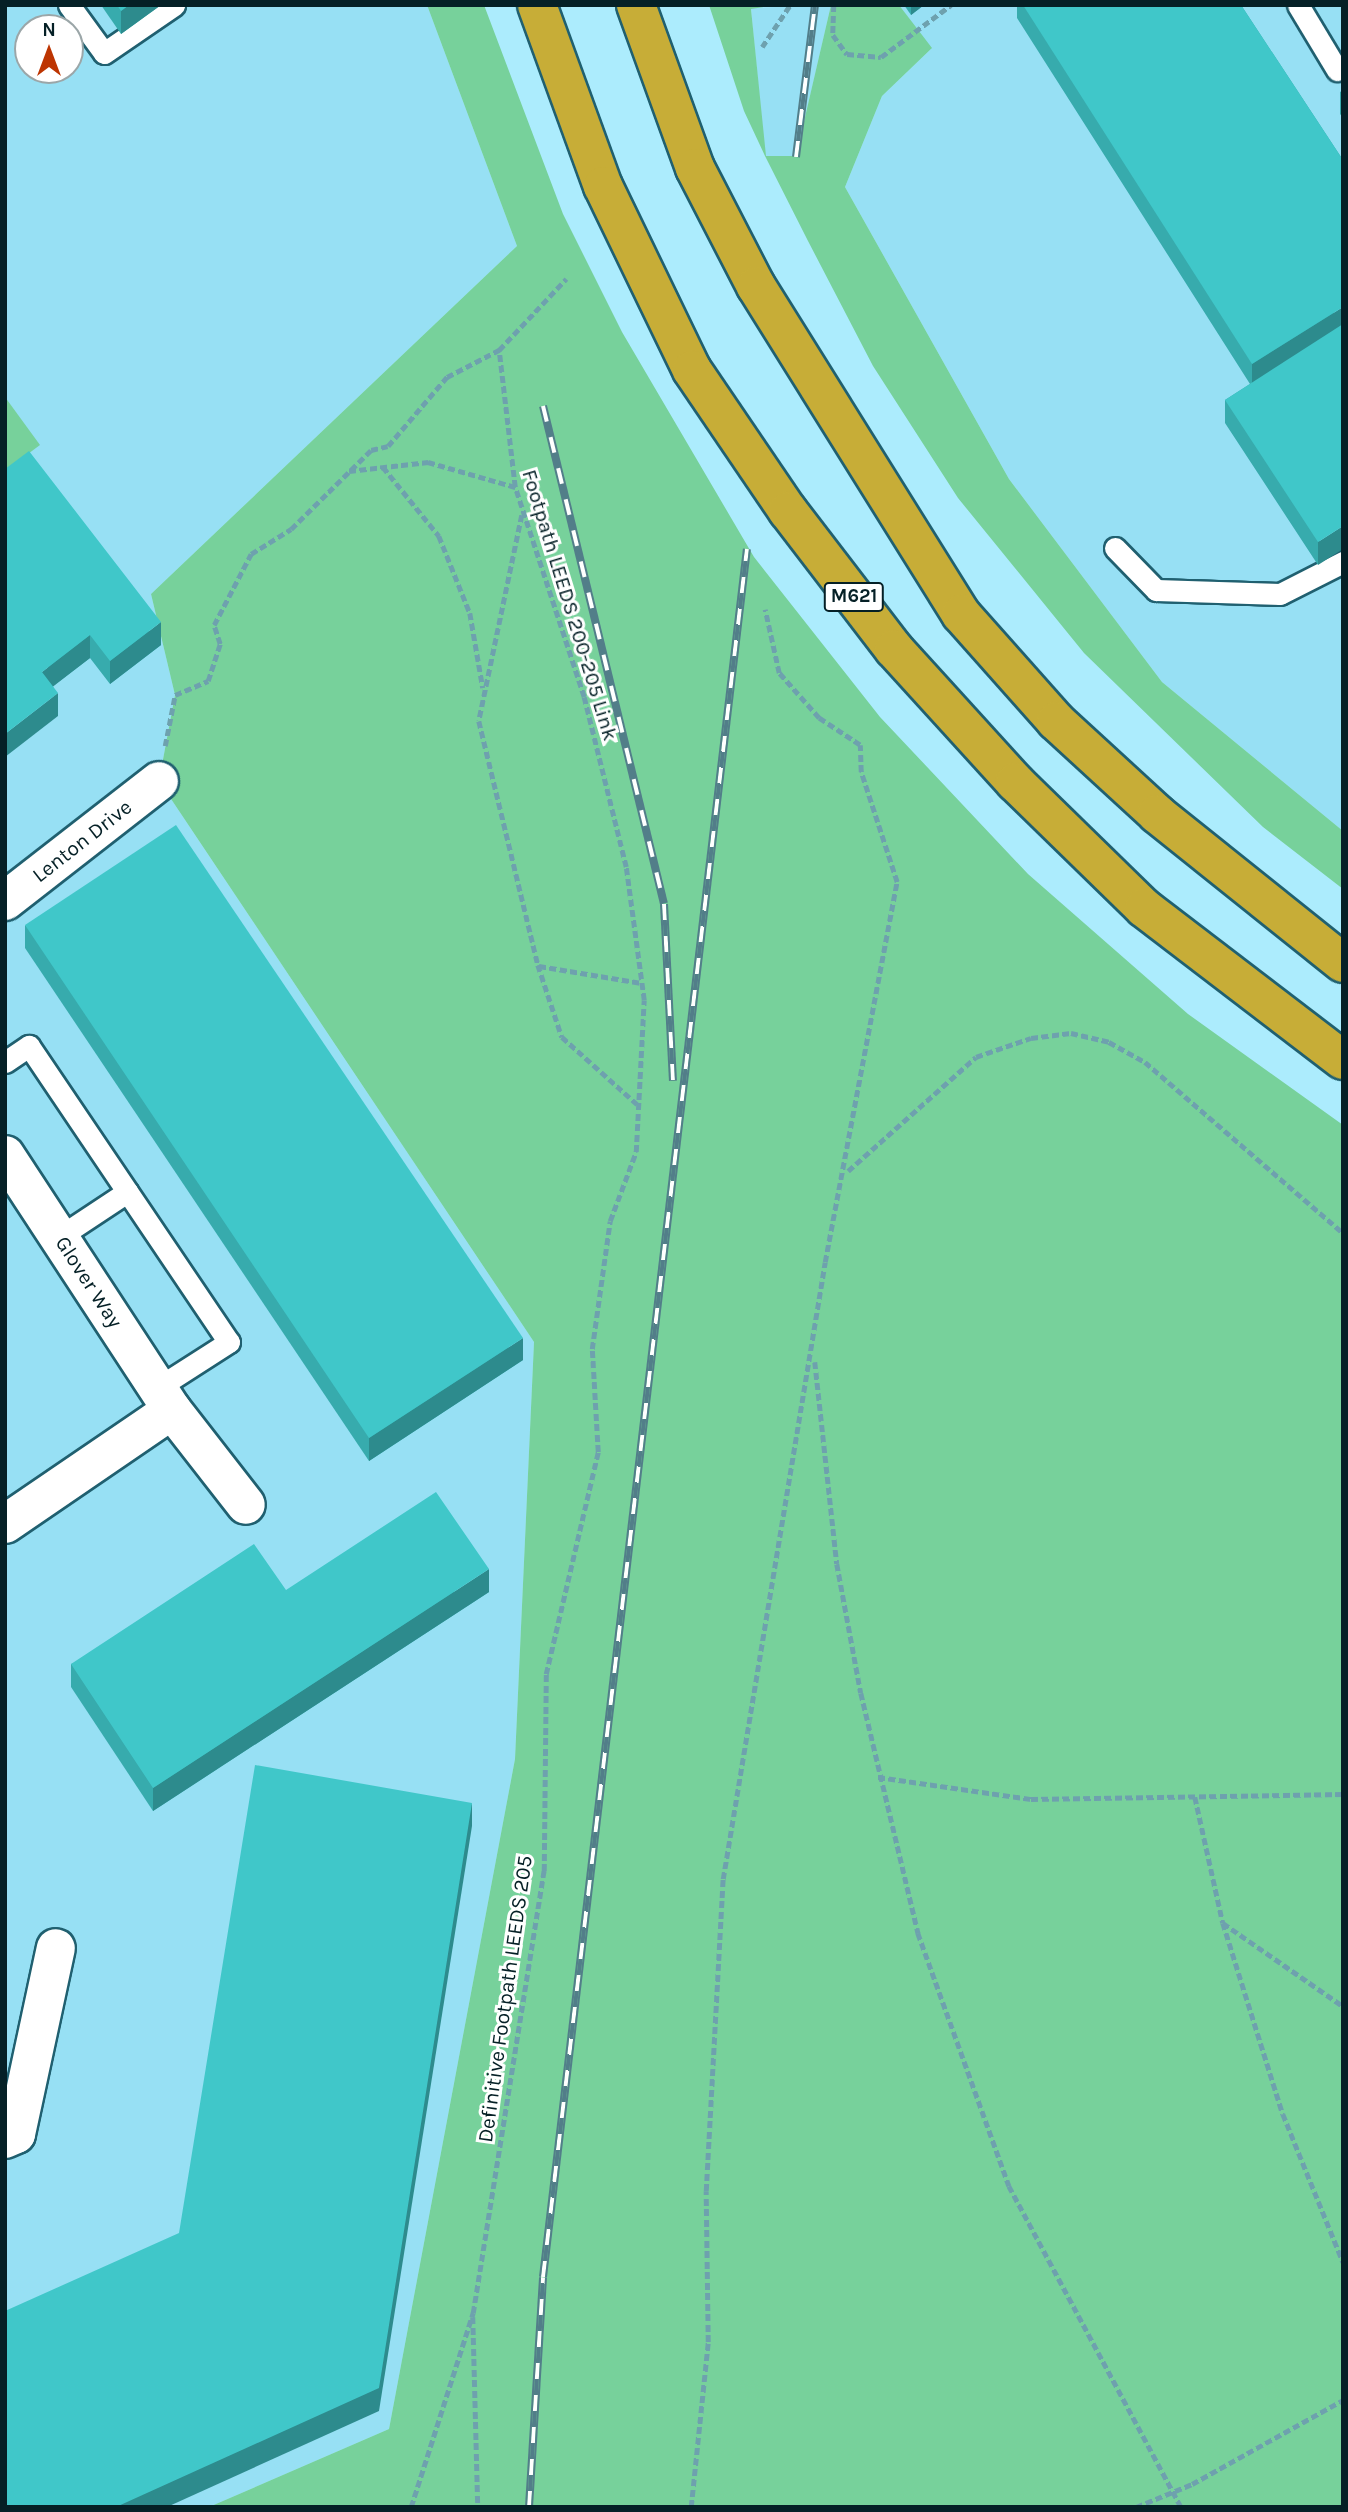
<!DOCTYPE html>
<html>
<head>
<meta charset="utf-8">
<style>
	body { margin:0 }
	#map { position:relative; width:1348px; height:2512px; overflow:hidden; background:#acecfd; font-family:Karla,sans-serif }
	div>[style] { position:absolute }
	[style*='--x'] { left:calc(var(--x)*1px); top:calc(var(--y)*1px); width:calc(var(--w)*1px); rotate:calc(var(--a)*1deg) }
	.built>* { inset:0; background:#97e0f4 }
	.green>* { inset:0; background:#77d19b }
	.path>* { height:4.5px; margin-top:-2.25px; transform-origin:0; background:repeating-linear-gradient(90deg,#6ea1ae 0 7px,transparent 0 10.5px) }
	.roads { filter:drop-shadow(2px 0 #206070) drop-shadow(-2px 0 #206070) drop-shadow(0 2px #206070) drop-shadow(0 -2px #206070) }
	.lane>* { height:21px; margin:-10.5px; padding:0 10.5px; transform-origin:10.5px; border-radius:10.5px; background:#fff }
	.street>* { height:38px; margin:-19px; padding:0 19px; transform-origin:19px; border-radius:19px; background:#fff }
	.highway>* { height:38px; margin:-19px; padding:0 19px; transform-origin:19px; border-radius:19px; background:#c7ad37 }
	.rail>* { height:8px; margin-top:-4px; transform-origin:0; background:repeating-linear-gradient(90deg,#fff 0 16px,#527e89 0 32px); box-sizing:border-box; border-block:2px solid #527e89 }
	.wall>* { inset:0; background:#37abad }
	.shaded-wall>* { inset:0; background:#2d8b8d }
	.building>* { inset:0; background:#40c7c9 }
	span { translate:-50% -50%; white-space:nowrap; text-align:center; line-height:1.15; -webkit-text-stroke:6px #fff; paint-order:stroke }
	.shield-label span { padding:2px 5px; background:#fff; border:2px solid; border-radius:5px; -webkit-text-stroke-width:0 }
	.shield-label { font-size:19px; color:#052026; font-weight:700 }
	.street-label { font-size:21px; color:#052026 }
	.frame { position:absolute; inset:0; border:7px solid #052026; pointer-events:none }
	.north { position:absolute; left:14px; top:14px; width:70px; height:70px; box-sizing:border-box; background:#fff; border:2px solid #9ba6a8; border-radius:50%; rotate:0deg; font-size:19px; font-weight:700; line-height:28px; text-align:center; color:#052026 }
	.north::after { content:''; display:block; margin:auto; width:24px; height:32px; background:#bd3502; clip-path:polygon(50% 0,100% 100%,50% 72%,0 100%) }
</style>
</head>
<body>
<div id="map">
	<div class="built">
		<div style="clip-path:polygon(evenodd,5px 5px,427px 5px,517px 246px,151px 594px,175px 695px,159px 781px,534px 1342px,515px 1759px,389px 2429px,209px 2507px,5px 2507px,5px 5px,28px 28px,70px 28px,70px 70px,28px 70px,28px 28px)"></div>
		<div style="clip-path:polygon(831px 5px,796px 157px,765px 156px,751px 8px)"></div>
		<div style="clip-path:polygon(899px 5px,1343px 5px,1343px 831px,1162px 682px,1009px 479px,845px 187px,882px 96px,931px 49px)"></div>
	</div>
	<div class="green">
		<div style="clip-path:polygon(427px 5px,484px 5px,563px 214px,622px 332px,754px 557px,880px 717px,1028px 874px,1188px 1014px,1343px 1125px,1343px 2507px,209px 2507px,389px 2429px,515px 1759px,534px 1342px,159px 781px,175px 695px,151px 594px,517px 246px)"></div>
		<div style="clip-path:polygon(709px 5px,776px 5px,751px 9px,766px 156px,796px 156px,831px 5px,899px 5px,932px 48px,882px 96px,845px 187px,1009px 479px,1162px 682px,1343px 831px,1343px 889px,1263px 827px,1084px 653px,958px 498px,873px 366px,808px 241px,765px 156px,744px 111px)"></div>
		<div style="clip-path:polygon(5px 397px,40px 445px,5px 471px)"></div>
	</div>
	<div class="path">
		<div style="--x:834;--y:5;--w:30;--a:92"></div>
		<div style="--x:833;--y:35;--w:24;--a:54"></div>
		<div style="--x:847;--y:54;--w:34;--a:5"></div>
		<div style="--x:881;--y:57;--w:87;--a:-36.6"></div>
		<div style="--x:762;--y:47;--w:50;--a:-56.3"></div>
		<div style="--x:383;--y:467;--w:89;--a:50.9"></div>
		<div style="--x:439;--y:536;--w:83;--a:68.1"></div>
		<div style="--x:470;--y:613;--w:76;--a:80.2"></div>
		<div style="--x:349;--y:471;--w:80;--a:-6.5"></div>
		<div style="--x:428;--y:462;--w:91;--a:16"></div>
		<div style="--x:522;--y:515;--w:210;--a:101.8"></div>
		<div style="--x:479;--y:721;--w:251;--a:76.4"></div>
		<div style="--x:538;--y:965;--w:76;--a:71.6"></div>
		<div style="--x:562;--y:1037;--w:101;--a:41.8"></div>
		<div style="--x:165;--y:746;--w:52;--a:-78.9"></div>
		<div style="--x:175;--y:695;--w:36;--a:-23"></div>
		<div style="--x:208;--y:681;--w:39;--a:-72"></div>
		<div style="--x:220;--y:644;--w:20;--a:-108"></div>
		<div style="--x:214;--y:625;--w:80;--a:-62.5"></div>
		<div style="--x:251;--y:554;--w:47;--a:-32"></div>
		<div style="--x:291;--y:529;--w:112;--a:-44.6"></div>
		<div style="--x:371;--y:450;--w:17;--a:-13"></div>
		<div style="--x:388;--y:446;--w:91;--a:-49.5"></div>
		<div style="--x:447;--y:377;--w:59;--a:-27.4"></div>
		<div style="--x:499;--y:350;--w:98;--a:-46.7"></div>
		<div style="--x:539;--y:966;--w:104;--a:9.4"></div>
		<div style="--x:848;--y:1171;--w:171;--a:-41.7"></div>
		<div style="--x:976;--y:1057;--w:58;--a:-19.1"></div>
		<div style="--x:1031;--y:1038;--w:40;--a:-7.1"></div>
		<div style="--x:1071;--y:1033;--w:39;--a:13"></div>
		<div style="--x:1109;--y:1042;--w:41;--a:29.1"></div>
		<div style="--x:1145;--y:1062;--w:262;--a:40.8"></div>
		<div style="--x:815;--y:1362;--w:203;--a:83.8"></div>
		<div style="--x:837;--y:1564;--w:131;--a:79.5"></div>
		<div style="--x:861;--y:1693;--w:247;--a:76.6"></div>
		<div style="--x:918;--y:1933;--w:269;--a:70.2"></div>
		<div style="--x:1009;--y:2186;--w:364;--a:61.8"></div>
		<div style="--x:878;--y:1777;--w:155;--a:8.2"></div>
		<div style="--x:1031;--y:1799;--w:312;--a:-0.9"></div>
		<div style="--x:1195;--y:1797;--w:129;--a:77.5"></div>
		<div style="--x:1223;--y:1923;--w:146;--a:34.7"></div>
		<div style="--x:1223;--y:1923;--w:200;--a:72.6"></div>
		<div style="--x:1283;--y:2114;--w:160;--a:67.9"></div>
		<div style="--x:473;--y:2317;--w:190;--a:88.5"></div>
		<div style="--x:411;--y:2507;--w:204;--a:-72.3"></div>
		<div style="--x:473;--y:2313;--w:448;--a:-80.9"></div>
		<div style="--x:544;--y:1871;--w:197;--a:-89.4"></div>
		<div style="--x:546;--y:1674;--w:228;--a:-76.8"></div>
		<div style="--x:598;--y:1452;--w:103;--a:-93.3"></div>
		<div style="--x:592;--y:1349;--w:129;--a:-82"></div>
		<div style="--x:610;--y:1221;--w:74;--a:-69.4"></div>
		<div style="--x:636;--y:1152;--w:152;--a:-87"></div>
		<div style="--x:644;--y:1000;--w:134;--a:-97.7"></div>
		<div style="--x:626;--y:867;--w:175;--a:-103.9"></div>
		<div style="--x:584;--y:697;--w:221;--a:-108.2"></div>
		<div style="--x:515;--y:487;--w:138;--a:-96.7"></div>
		<div style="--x:691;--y:2507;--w:166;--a:-84.1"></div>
		<div style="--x:708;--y:2342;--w:151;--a:-90.8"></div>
		<div style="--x:706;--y:2191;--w:312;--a:-86.9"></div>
		<div style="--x:723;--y:1879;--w:625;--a:-80.61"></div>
		<div style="--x:825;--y:1262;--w:387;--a:-79.3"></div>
		<div style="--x:897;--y:882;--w:116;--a:-108.1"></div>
		<div style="--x:861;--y:772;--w:27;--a:-92"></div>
		<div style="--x:860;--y:745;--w:49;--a:-146.6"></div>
		<div style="--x:819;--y:718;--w:60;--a:-131.6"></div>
		<div style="--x:779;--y:673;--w:65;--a:-102.5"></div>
		<div style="--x:1136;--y:2507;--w:61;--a:-22.3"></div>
		<div style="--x:1192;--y:2484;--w:173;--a:-29.1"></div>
	</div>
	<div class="roads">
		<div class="lane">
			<div style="--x:69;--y:5;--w:59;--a:53.9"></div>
			<div style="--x:104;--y:53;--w:85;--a:-34.4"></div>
			<div style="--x:1298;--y:5;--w:76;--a:59"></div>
			<div style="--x:1115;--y:548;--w:59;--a:45.7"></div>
			<div style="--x:1156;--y:590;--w:124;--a:1.8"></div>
			<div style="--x:1280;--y:594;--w:71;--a:-26.9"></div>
			<div style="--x:5;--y:1062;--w:29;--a:-34"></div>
			<div style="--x:29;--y:1046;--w:357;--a:56"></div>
			<div style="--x:229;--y:1342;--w:85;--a:147.4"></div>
			<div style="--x:59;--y:1237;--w:82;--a:-33.5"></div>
		</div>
		<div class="street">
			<div style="--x:5;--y:901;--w:195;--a:-37.9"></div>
			<div style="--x:5;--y:1155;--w:305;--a:56.8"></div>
			<div style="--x:172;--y:1410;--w:120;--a:52.1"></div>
			<div style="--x:5;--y:1524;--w:202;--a:-34.3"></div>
			<div style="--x:5;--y:2139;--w:12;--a:-24"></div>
			<div style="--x:16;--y:2134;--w:190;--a:-77.9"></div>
		</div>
		<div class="highway">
			<div style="--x:537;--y:5;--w:193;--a:70"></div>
			<div style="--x:603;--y:186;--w:204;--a:64.2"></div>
			<div style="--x:692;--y:370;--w:171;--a:55.8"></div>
			<div style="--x:788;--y:511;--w:174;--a:52.5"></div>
			<div style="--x:894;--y:649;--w:180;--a:47.7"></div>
			<div style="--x:1015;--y:782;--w:180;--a:44.3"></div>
			<div style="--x:1144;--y:908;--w:250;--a:37.4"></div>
			<div style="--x:636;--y:5;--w:173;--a:70.1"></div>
			<div style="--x:695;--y:168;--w:133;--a:62.7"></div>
			<div style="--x:756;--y:286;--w:387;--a:58"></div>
			<div style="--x:961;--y:614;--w:143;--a:48.4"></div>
			<div style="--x:1056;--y:721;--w:137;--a:42.6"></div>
			<div style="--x:1157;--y:814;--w:238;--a:38.7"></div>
		</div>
	</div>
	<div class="rail">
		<div style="--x:796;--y:157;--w:153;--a:-82.9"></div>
		<div style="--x:543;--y:406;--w:512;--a:76.34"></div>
		<div style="--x:664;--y:904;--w:177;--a:87.1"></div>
		<div style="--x:529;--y:2507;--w:230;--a:-86.5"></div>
		<div style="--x:543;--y:2277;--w:1740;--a:-83.27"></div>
	</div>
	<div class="wall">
		<div style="clip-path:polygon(101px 5px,161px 5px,121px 34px)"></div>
		<div style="clip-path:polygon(904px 5px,924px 5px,911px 15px)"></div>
		<div style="clip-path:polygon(1017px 5px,1241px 5px,1343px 160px,1318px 565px,1225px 423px,1225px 400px,1250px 384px,1017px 18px)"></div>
		<div style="clip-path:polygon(1343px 90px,1343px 118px,1340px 114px,1340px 92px)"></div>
		<div style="clip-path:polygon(5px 469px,161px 645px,110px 684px,90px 658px,53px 686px,58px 716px)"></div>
		<div style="clip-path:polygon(25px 925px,523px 1360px,369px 1461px,25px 948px)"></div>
		<div style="clip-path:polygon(286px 1590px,489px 1592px,153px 1811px,71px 1687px,71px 1664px)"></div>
	</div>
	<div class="shaded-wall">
		<div style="clip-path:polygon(129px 5px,161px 5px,121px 34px,121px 11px)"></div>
		<div style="clip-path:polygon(911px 5px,924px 5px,911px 15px)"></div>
		<div style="clip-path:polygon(1343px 307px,1343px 330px,1252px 386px,1252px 364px)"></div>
		<div style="clip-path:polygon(1343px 526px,1343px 549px,1318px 565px,1318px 542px)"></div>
		<div style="clip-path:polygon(161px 622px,161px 645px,110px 684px,110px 661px)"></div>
		<div style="clip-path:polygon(90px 635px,90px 658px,42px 695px,42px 672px)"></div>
		<div style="clip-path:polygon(58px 693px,58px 716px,5px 757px,5px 734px)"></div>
		<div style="clip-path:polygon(523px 1338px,523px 1360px,369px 1461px,369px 1438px)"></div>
		<div style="clip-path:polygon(489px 1569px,489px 1592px,153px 1811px,153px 1788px)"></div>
		<div style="clip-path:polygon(472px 1803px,472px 1826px,379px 2411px,167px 2507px,116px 2507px)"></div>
		<div style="clip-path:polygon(5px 1876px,6px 1876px,6px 1898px,5px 1899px)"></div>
	</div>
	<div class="building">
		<div style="clip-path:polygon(117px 5px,129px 5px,121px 11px)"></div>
		<div style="clip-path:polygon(1023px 5px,1241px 5px,1343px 160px,1343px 307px,1252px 364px)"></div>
		<div style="clip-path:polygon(1343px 324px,1343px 526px,1318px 542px,1225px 400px)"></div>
		<div style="clip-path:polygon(29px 451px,161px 622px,110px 661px,90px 635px,42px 672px,58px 693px,5px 734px,5px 469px)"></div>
		<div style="clip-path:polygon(176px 825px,523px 1338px,369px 1438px,25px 925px)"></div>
		<div style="clip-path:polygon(436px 1492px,489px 1569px,153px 1788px,71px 1664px,254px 1544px,286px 1590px)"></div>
		<div style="clip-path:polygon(255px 1765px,472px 1803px,379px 2388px,116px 2507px,5px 2507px,5px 2311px,179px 2233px)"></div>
	</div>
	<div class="shield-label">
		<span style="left:854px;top:597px">M621</span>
	</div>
	<div class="street-label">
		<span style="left:570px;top:605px;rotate:73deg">Footpath LEEDS 200-205 Link</span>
		<span style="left:82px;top:841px;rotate:-38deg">Lenton Drive</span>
		<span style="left:89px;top:1282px;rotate:57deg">Glover Way</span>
		<span style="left:505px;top:1999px;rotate:-82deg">Definitive Footpath LEEDS 205</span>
	</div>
	<div class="frame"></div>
	<div class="north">N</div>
</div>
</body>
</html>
